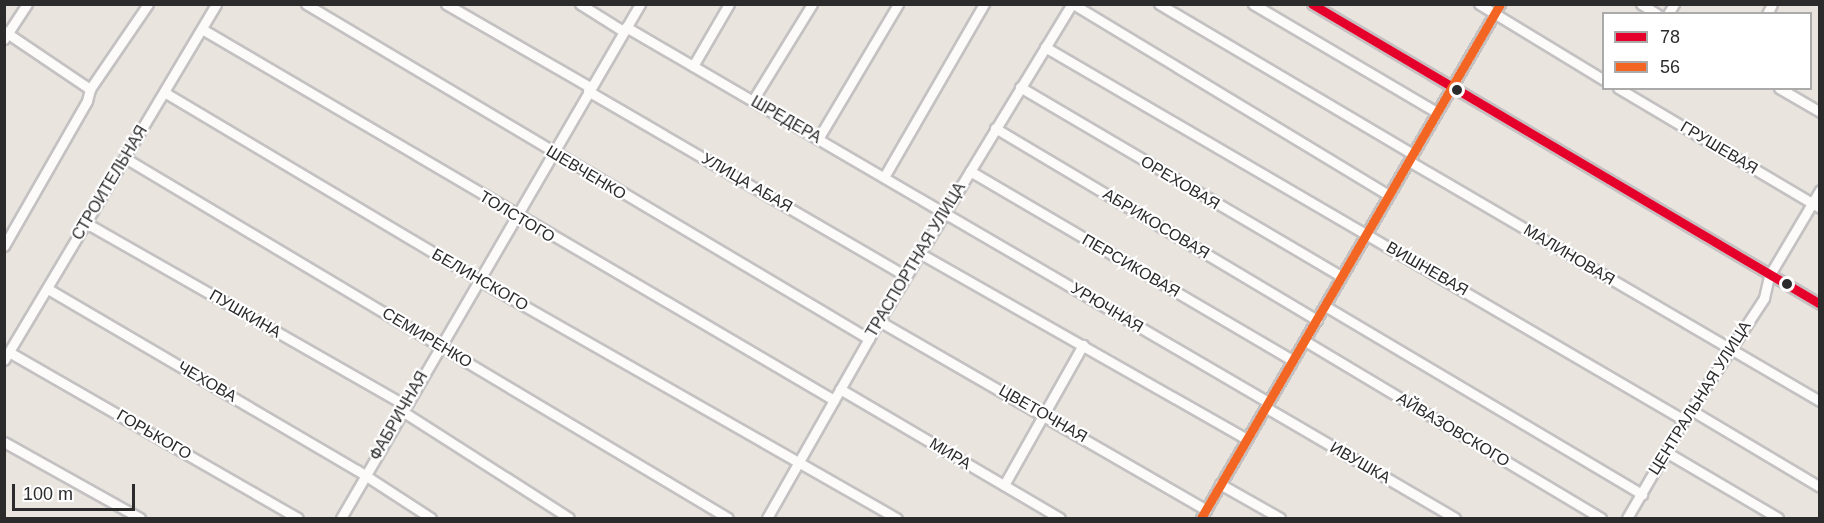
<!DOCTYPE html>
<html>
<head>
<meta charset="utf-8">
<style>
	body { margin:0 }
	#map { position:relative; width:1824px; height:523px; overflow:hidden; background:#eae4df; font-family:Helvetica,sans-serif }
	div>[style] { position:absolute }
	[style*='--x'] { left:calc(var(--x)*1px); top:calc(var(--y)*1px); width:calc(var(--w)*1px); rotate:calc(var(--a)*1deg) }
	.roads { filter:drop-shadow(2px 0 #c3c1c1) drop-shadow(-2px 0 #c3c1c1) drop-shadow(0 2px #c3c1c1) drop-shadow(0 -2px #c3c1c1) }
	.street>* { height:9px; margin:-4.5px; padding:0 4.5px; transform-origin:4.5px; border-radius:4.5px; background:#fcfbfa }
	.bus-1>* { height:9px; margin:-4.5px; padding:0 4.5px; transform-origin:4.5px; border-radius:4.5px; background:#e4002b }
	.bus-2>* { height:9px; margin:-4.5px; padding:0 4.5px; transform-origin:4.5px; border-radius:4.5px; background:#f26522 }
	.dots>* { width:16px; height:16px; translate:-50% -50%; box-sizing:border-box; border:3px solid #fff; border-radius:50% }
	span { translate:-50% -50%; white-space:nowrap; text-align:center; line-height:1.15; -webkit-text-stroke:4.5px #fff; paint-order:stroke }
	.street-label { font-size:16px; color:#2b2b2b }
	.frame { position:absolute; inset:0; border:6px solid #2b2b2b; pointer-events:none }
	.legend { position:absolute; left:1602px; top:12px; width:210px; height:78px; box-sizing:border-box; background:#fff; border:2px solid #aaa; margin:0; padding:8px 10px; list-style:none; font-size:18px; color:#2b2b2b }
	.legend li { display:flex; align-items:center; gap:12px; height:30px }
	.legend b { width:30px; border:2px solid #aaa }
	.scale { position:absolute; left:12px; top:484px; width:123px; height:27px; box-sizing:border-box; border:3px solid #2b2b2b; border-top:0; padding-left:8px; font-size:18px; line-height:21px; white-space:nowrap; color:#2b2b2b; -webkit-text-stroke:4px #fff; paint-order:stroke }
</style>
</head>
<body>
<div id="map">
	<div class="roads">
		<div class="street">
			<div style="--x:306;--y:4;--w:655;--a:30.75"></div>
			<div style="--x:446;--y:4;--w:166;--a:30"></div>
			<div style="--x:580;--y:4;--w:51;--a:32.1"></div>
			<div style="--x:1073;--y:4;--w:369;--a:31.2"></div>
			<div style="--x:1159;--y:4;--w:295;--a:30.6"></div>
			<div style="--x:1253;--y:4;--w:212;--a:30.5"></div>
			<div style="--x:1312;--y:4;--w:590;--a:30.56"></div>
			<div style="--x:1479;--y:4;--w:146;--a:31.3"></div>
			<div style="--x:1641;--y:4;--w:19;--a:32"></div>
			<div style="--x:1668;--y:14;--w:12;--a:-59"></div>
			<div style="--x:1767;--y:14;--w:11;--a:-63"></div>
			<div style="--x:626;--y:27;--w:743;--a:30.29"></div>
			<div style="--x:202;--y:29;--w:733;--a:30.41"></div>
			<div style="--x:4;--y:31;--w:104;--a:34"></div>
			<div style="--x:4;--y:39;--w:42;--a:-56.7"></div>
			<div style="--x:1045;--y:47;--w:740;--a:30.27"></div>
			<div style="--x:693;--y:66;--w:72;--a:-59.9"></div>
			<div style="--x:1020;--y:87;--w:373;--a:30.5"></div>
			<div style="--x:1618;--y:88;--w:235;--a:30.7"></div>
			<div style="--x:1779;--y:88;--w:48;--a:30.3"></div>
			<div style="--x:588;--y:91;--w:368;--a:30.2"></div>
			<div style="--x:164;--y:92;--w:367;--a:30.8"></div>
			<div style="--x:479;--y:280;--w:481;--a:29.7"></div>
			<div style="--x:753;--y:100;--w:113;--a:-58.4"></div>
			<div style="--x:995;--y:128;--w:375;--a:30.8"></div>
			<div style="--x:818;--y:139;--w:157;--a:-59.3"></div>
			<div style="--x:125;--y:158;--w:702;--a:30.84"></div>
			<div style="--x:1409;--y:161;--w:476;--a:30.3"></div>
			<div style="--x:970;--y:171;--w:373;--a:30.4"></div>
			<div style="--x:884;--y:177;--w:200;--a:-60"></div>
			<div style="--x:86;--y:223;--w:367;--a:29.7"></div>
			<div style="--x:4;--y:246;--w:167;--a:-60.2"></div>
			<div style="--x:87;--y:101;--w:12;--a:-76"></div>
			<div style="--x:90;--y:89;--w:103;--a:-55.7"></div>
			<div style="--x:921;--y:254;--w:375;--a:29.6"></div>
			<div style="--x:1769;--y:276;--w:100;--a:-59.3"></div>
			<div style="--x:48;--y:289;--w:358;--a:30.4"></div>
			<div style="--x:357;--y:470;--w:88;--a:33"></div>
			<div style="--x:1325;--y:306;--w:369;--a:30.7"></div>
			<div style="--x:879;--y:321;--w:378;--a:30"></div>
			<div style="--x:1305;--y:341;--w:345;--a:30.9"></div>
			<div style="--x:9;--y:352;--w:333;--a:29.9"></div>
			<div style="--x:4;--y:360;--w:414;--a:-59.2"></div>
			<div style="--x:840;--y:389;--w:255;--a:30.4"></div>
			<div style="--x:1265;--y:407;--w:220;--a:30.3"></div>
			<div style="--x:1691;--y:410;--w:150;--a:30.8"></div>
			<div style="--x:402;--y:411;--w:198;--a:32.6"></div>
			<div style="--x:4;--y:442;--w:156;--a:29.2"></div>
			<div style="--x:1666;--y:452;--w:130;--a:30.5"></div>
			<div style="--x:1220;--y:484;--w:69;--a:29.5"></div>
			<div style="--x:1004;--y:485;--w:161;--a:-60.6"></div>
			<div style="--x:341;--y:518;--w:595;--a:-59.81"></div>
			<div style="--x:767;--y:518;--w:227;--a:-60.4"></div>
			<div style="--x:879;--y:321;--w:371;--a:-58.7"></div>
			<div style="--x:1201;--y:518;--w:595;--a:-59.81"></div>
			<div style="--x:1627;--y:518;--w:113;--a:-59.8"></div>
			<div style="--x:1684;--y:420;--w:146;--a:-56.7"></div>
			<div style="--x:1764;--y:298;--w:23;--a:-77"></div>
		</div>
	</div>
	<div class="bus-1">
		<div style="--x:1312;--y:4;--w:590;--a:30.56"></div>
	</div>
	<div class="bus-2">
		<div style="--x:1201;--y:518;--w:595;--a:-59.81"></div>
	</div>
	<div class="dots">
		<div style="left:1457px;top:90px;background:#2b2b2b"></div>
		<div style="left:1787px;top:284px;background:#2b2b2b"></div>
	</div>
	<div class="street-label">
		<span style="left:786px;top:120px;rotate:30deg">ШРЕДЕРА</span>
		<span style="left:1719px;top:148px;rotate:31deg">ГРУШЕВАЯ</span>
		<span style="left:586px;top:173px;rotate:31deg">ШЕВЧЕНКО</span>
		<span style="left:110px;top:183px;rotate:-59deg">СТРОИТЕЛЬНАЯ</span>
		<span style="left:747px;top:183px;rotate:30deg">УЛИЦА АБАЯ</span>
		<span style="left:1180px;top:183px;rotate:31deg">ОРЕХОВАЯ</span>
		<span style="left:517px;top:217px;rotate:31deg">ТОЛСТОГО</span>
		<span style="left:1156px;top:224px;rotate:31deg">АБРИКОСОВАЯ</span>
		<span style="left:1569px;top:255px;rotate:31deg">МАЛИНОВАЯ</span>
		<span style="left:916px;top:260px;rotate:-59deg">ТРАСПОРТНАЯ УЛИЦА</span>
		<span style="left:1131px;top:266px;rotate:30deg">ПЕРСИКОВАЯ</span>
		<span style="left:1427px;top:269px;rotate:30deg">ВИШНЕВАЯ</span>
		<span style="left:480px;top:280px;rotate:30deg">БЕЛИНСКОГО</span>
		<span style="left:1107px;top:308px;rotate:31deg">УРЮЧНАЯ</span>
		<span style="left:245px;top:314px;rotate:30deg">ПУШКИНА</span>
		<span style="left:427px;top:338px;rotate:31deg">СЕМИРЕНКО</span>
		<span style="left:207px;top:382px;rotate:30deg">ЧЕХОВА</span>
		<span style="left:1700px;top:398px;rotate:-58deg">ЦЕНТРАЛЬНАЯ УЛИЦА</span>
		<span style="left:1043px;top:414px;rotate:30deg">ЦВЕТОЧНАЯ</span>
		<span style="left:399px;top:416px;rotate:-60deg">ФАБРИЧНАЯ</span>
		<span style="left:1453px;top:430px;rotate:31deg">АЙВАЗОВСКОГО</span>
		<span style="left:154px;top:435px;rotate:30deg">ГОРЬКОГО</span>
		<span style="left:950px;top:454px;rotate:31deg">МИРА</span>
		<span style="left:1360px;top:463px;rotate:30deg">ИВУШКА</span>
	</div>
	<div class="frame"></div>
	<ul class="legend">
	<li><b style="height:8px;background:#e4002b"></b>78</li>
	<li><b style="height:8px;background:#f26522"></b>56</li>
	</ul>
	<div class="scale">100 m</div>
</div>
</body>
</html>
